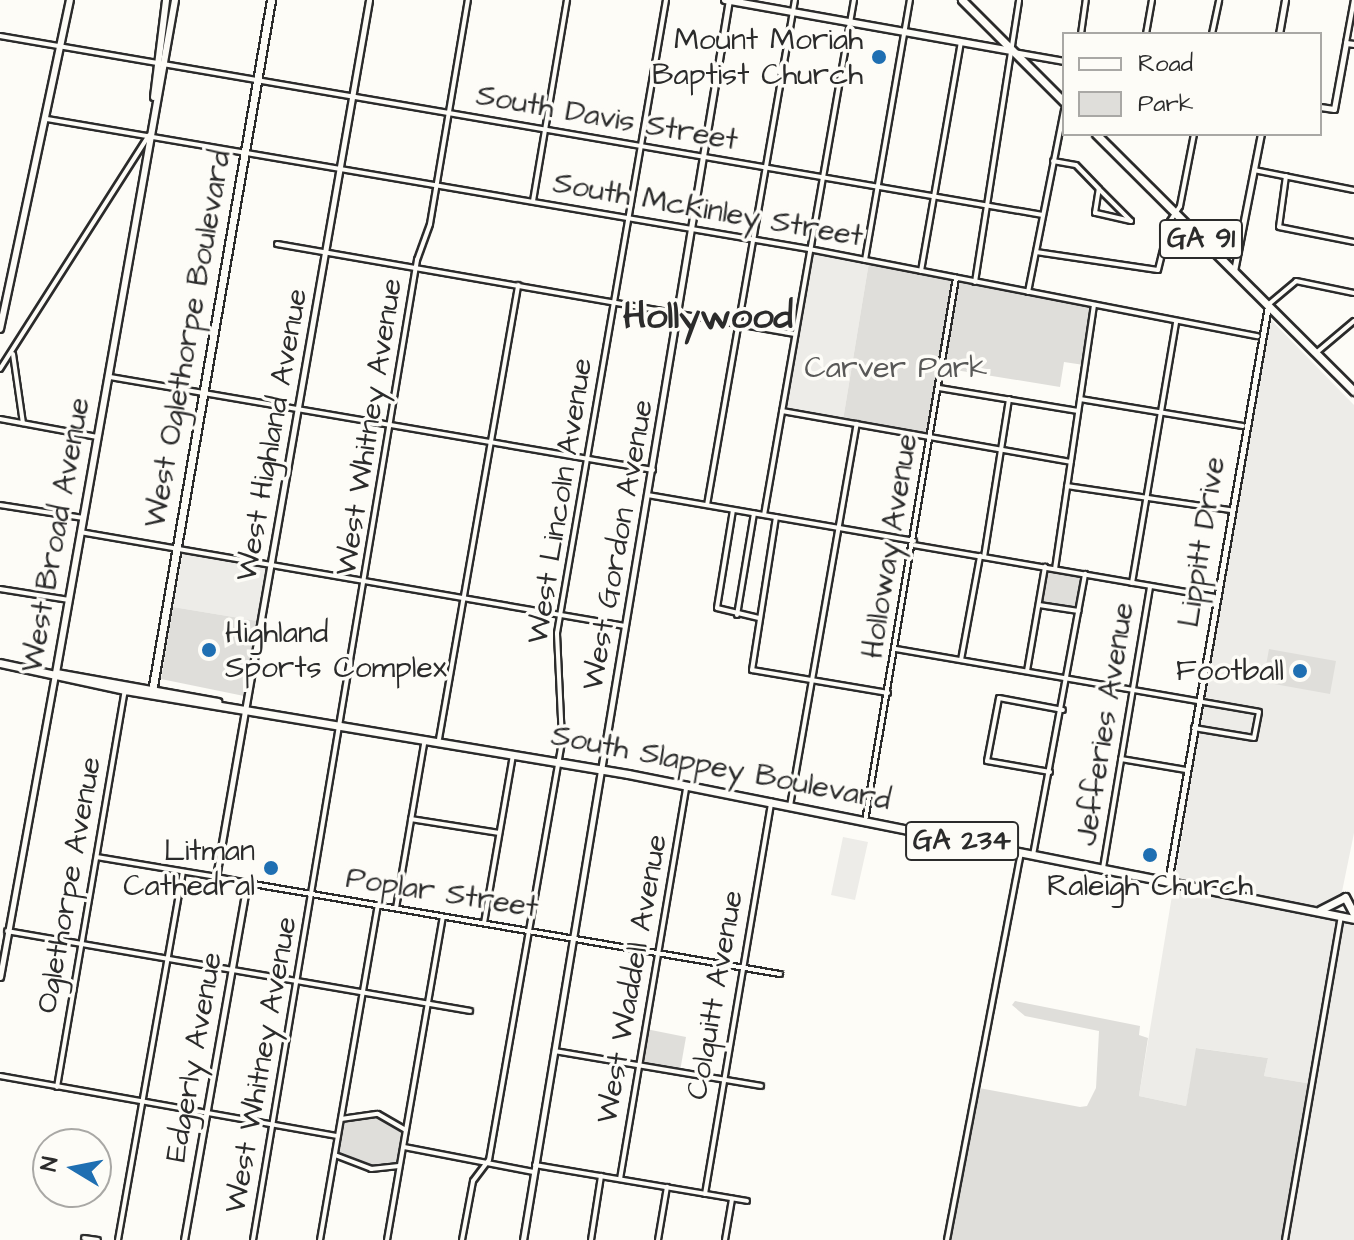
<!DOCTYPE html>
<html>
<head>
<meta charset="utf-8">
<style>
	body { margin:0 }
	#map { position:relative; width:1354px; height:1240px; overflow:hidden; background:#fdfcf7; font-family:"Architects Daughter",sans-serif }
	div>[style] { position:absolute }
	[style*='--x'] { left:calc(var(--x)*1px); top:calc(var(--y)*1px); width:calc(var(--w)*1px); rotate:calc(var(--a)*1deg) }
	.built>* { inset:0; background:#edece8 }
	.green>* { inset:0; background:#dfdeda }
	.roads { filter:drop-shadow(2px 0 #2b2b2b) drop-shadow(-2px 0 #2b2b2b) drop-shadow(0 2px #2b2b2b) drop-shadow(0 -2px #2b2b2b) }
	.minor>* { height:4px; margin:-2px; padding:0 2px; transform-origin:2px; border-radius:2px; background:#fdfcf7 }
	.tertiary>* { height:5px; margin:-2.5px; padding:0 2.5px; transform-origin:2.5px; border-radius:2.5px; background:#fdfcf7 }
	.secondary>* { height:6px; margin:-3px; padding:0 3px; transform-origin:3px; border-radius:3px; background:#fdfcf7 }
	.primary>* { height:7px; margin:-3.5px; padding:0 3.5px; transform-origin:3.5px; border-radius:3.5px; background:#fdfcf7 }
	.dots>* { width:22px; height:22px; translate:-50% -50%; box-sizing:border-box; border:4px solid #fdfcf7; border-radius:50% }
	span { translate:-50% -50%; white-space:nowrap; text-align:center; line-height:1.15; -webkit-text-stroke:7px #fdfcf7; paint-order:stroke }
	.shield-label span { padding:2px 6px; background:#fdfcf7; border:2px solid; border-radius:6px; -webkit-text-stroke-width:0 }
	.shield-label { font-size:28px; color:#2b2b2b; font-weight:700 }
	.poi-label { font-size:30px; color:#2b2b2b }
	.right { translate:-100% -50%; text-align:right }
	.left { translate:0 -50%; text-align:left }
	.street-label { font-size:30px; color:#2b2b2b }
	.park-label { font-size:30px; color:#585857 }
	.district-label { font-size:38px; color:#2b2b2b; font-weight:700 }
	.legend { position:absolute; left:1062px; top:32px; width:260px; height:104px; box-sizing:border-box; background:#fdfcf7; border:2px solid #a9a8a5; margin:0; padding:10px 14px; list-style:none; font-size:24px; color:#2b2b2b }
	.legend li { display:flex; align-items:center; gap:16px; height:40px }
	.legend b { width:40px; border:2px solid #a9a8a5 }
	.north { position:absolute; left:32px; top:1128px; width:80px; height:80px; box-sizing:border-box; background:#fdfcf7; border:2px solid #a9a8a5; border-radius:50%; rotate:280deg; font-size:22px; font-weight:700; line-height:32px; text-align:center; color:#2b2b2b }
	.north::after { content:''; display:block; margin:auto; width:28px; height:36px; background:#1f6fb2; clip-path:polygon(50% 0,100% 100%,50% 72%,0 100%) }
</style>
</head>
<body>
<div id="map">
	<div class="built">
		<div style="clip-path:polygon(811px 251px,869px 262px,843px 420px,783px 408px)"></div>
		<div style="clip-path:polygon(1270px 319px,1354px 405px,1354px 833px,1336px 921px,1354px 925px,1354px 1240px,1285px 1240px,1312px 1084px,1264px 1076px,1268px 1058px,1197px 1048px,1186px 1106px,1139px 1096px,1207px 683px,1201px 681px)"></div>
		<div style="clip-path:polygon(183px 551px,267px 566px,257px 621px,173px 607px)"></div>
		<div style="clip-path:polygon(843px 837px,868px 842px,855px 900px,831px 895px)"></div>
	</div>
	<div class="green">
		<div style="clip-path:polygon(869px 262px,954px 279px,929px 435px,843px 420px)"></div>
		<div style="clip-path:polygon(957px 279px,1093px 307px,1084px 365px,1064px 362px,1060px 387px,943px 368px)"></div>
		<div style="clip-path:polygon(1046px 568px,1084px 575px,1078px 611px,1040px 604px)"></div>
		<div style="clip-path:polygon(173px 607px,257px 621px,244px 696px,161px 679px)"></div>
		<div style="clip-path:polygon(1269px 649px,1336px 661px,1330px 694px,1263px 682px)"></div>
		<div style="clip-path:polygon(1015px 1001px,1140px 1026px,1139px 1035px,1148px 1038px,1139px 1096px,1186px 1106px,1196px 1048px,1268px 1058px,1264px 1076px,1312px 1084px,1285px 1240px,947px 1240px,979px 1088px,1080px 1107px,1087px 1106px,1096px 1088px,1099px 1031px,1025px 1016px,1012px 1005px)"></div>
		<div style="clip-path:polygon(646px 1029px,686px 1037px,680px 1071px,640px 1064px)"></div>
		<div style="clip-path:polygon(378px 1115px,406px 1130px,400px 1166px,377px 1169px,336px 1155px,341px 1119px)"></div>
	</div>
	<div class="roads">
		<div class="minor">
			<div style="--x:1081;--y:34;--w:34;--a:-82"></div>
			<div style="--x:1146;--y:34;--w:35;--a:-80"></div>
			<div style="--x:1212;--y:34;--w:35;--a:-78"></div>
			<div style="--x:0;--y:36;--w:1058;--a:9.74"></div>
			<div style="--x:1346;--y:43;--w:44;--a:-79.5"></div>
			<div style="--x:47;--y:119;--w:773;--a:9.68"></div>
			<div style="--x:809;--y:249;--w:457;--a:11"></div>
			<div style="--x:1053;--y:161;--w:23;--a:10"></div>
			<div style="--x:1076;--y:165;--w:33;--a:46"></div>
			<div style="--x:1254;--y:170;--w:102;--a:11.3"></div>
			<div style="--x:1286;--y:176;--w:51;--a:97.8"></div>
			<div style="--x:1279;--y:227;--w:76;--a:11.3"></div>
			<div style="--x:1099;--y:189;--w:45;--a:45"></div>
			<div style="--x:1131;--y:221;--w:37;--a:-167"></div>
			<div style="--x:1095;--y:213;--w:24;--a:-81"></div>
			<div style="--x:533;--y:201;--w:204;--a:-80.4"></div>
			<div style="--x:277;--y:244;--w:526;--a:9.86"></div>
			<div style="--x:1036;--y:252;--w:123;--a:8.4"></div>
			<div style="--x:1158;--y:270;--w:50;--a:-76.2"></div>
			<div style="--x:1170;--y:221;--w:18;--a:-56"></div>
			<div style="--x:1180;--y:206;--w:73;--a:-79"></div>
			<div style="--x:865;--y:260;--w:264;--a:-80.2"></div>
			<div style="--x:921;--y:271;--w:232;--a:-80.1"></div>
			<div style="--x:975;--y:282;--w:285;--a:-81.1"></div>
			<div style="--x:1028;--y:292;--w:185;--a:-78.8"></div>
			<div style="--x:1269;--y:304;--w:35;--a:-40"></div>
			<div style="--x:1296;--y:281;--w:59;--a:11.7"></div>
			<div style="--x:1316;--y:353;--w:50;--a:-40.1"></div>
			<div style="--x:13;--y:354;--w:70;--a:81.8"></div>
			<div style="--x:0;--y:369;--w:277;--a:-57.5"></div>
			<div style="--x:110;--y:377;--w:551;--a:9.72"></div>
			<div style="--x:939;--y:388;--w:141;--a:9.4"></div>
			<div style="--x:1080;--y:399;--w:165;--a:9.4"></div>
			<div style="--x:782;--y:411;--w:293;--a:10"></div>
			<div style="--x:0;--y:419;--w:99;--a:10.5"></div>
			<div style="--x:1067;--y:486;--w:165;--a:8.4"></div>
			<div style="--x:648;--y:495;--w:270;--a:9.8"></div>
			<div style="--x:0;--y:505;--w:84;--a:8.9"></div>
			<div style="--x:707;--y:505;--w:513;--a:-80.12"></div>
			<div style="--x:733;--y:510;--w:99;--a:99.3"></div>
			<div style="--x:717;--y:608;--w:43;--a:13.4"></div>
			<div style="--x:764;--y:515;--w:523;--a:-80.09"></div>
			<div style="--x:776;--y:517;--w:155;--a:98.9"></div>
			<div style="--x:752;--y:670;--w:138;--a:9.6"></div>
			<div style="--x:80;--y:532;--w:553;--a:9.79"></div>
			<div style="--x:914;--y:545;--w:305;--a:9.8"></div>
			<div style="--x:984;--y:557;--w:160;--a:-81"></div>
			<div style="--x:1055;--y:569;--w:266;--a:-81.6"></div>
			<div style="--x:1132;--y:583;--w:265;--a:-80.4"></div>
			<div style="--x:0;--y:589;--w:70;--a:9.1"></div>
			<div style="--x:1039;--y:605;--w:40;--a:8.5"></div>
			<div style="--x:737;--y:615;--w:103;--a:-80.5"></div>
			<div style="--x:896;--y:649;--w:368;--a:9.8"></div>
			<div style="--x:1259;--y:712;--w:26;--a:101"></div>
			<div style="--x:1254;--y:738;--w:61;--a:-170.5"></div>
			<div style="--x:961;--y:660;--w:106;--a:-79.6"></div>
			<div style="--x:1027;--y:671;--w:106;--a:-80.2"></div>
			<div style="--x:439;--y:739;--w:461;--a:-80.1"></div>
			<div style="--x:1121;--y:759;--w:66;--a:9.6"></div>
			<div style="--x:1050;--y:772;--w:64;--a:-170.1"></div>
			<div style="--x:987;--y:761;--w:64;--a:-79.2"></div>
			<div style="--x:999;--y:698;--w:65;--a:10.6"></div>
			<div style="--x:790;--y:806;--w:388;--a:-80.1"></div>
			<div style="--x:411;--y:819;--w:89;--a:9"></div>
			<div style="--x:865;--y:821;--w:551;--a:-80.49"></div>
			<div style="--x:1033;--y:855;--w:286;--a:-79.5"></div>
			<div style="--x:97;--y:857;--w:121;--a:9.5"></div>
			<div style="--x:1103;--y:868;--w:286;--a:-80.5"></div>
			<div style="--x:247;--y:883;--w:541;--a:9.69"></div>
			<div style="--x:396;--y:908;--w:171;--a:-80.3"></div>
			<div style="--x:484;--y:923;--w:170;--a:-80.2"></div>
			<div style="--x:7;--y:931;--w:470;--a:9.8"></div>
			<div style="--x:555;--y:1051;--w:209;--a:9.6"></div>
			<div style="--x:0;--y:1076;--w:343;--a:10.1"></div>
			<div style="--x:57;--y:1087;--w:402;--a:-80.3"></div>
			<div style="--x:341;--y:1119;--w:37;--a:-8"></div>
			<div style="--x:378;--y:1114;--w:32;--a:30"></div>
			<div style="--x:404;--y:1147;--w:132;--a:10.9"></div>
			<div style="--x:335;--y:1155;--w:39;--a:21"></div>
			<div style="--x:371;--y:1169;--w:28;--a:-6"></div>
			<div style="--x:535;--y:1165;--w:215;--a:9.6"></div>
			<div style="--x:620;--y:1179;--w:398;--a:-80.4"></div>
			<div style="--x:705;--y:1194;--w:398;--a:-80.4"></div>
			<div style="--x:84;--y:1238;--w:14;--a:8"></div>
			<div style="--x:118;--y:1240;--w:374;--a:-80"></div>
			<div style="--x:253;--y:1240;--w:994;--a:-80.5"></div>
			<div style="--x:417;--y:260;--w:38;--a:-70"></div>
			<div style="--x:430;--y:224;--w:227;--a:-80.4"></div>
			<div style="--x:320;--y:1240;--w:340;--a:-80.2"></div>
			<div style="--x:387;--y:1240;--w:328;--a:-80.2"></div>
			<div style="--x:462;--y:1240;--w:60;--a:-79.4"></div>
			<div style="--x:473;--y:1181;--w:26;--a:-53"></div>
			<div style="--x:489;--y:1160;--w:426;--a:-80.1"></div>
			<div style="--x:562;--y:740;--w:107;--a:-92.7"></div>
			<div style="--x:557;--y:633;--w:642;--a:-80.23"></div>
			<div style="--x:591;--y:1240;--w:65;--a:-81.1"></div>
			<div style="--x:658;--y:1240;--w:54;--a:-80.4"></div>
			<div style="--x:725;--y:1240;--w:42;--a:-80.3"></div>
			<div style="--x:947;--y:1240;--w:395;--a:-79.2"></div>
			<div style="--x:1285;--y:1240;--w:328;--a:-80.2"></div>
		</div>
		<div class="tertiary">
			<div style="--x:1279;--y:34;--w:35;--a:-80"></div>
			<div style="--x:1013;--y:52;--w:52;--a:10"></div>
			<div style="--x:1320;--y:107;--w:14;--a:8"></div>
			<div style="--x:1334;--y:109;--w:67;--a:-79.7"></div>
			<div style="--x:1346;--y:43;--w:8;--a:7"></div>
			<div style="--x:1234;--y:271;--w:140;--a:-78.9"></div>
			<div style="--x:1168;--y:882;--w:585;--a:-80.15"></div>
			<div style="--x:0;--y:977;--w:307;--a:-79.7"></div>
			<div style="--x:184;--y:1240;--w:363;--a:-80"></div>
			<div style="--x:247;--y:883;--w:32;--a:-169"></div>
			<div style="--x:216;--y:877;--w:890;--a:-80.1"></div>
			<div style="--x:523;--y:1240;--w:1257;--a:-80.57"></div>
		</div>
		<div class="secondary">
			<div style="--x:725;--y:0;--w:291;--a:10.1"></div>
			<div style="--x:154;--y:97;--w:98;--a:-82.9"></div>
			<div style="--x:0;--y:329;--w:336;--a:-78"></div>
			<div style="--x:56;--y:673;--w:683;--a:-79.97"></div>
		</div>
		<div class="primary">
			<div style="--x:962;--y:0;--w:144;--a:45"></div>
			<div style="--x:1096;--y:134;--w:364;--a:44.9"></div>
			<div style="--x:0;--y:663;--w:128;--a:12.2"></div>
			<div style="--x:125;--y:690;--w:510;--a:9.48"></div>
			<div style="--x:628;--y:774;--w:740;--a:11.29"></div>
			<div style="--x:56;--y:673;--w:164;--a:10.2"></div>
			<div style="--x:153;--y:686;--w:696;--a:-80.24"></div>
			<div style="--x:1320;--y:910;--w:28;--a:-27"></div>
			<div style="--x:1345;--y:897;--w:19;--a:62"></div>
		</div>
	</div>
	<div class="dots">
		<div style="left:879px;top:57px;background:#1f6fb2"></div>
		<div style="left:209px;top:650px;background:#1f6fb2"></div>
		<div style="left:1300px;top:671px;background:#1f6fb2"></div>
		<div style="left:1150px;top:855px;background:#1f6fb2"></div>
		<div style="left:271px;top:868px;background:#1f6fb2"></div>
	</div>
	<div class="shield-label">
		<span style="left:1201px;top:239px">GA 91</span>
		<span style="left:962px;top:841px">GA 234</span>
	</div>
	<div class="poi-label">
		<span class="right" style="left:863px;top:57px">Mount Moriah<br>Baptist Church</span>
		<span class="left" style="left:225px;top:650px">Highland<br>Sports Complex</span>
		<span class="right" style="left:1284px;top:671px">Football</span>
		<span class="right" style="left:255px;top:868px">Litman<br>Cathedral</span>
		<span style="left:1150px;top:886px">Raleigh Church</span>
	</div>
	<div class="street-label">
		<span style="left:607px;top:118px;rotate:10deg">South Davis Street</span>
		<span style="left:708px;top:210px;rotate:10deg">South McKinley Street</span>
		<span style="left:188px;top:339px;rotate:-80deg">West Oglethorpe Boulevard</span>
		<span style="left:369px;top:427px;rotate:-81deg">West Whitney Avenue</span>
		<span style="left:272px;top:435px;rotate:-80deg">West Highland Avenue</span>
		<span style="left:560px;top:501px;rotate:-81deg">West Lincoln Avenue</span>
		<span style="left:56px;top:535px;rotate:-80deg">West Broad Avenue</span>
		<span style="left:1202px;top:542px;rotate:-81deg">Lippitt Drive</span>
		<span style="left:618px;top:545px;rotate:-80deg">West Gordon Avenue</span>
		<span style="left:890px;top:546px;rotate:-81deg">Holloway Avenue</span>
		<span style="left:1105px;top:724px;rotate:-81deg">Jefferies Avenue</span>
		<span style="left:721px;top:768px;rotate:11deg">South Slappey Boulevard</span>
		<span style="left:69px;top:885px;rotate:-80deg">Oglethorpe Avenue</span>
		<span style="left:442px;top:893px;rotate:9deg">Poplar Street</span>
		<span style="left:632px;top:979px;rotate:-80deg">West Waddell Avenue</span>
		<span style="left:715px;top:995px;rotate:-80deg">Colquitt Avenue</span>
		<span style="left:194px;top:1057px;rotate:-80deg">Edgerly Avenue</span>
		<span style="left:261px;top:1065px;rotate:-80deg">West Whitney Avenue</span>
	</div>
	<div class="park-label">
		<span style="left:896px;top:368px">Carver Park</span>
	</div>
	<div class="district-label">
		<span style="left:708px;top:318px">Hollywood</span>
	</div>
	<ul class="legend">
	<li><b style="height:10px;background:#fdfcf7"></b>Road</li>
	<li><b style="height:22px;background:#dfdeda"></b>Park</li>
	</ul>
	<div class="north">N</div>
</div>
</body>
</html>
